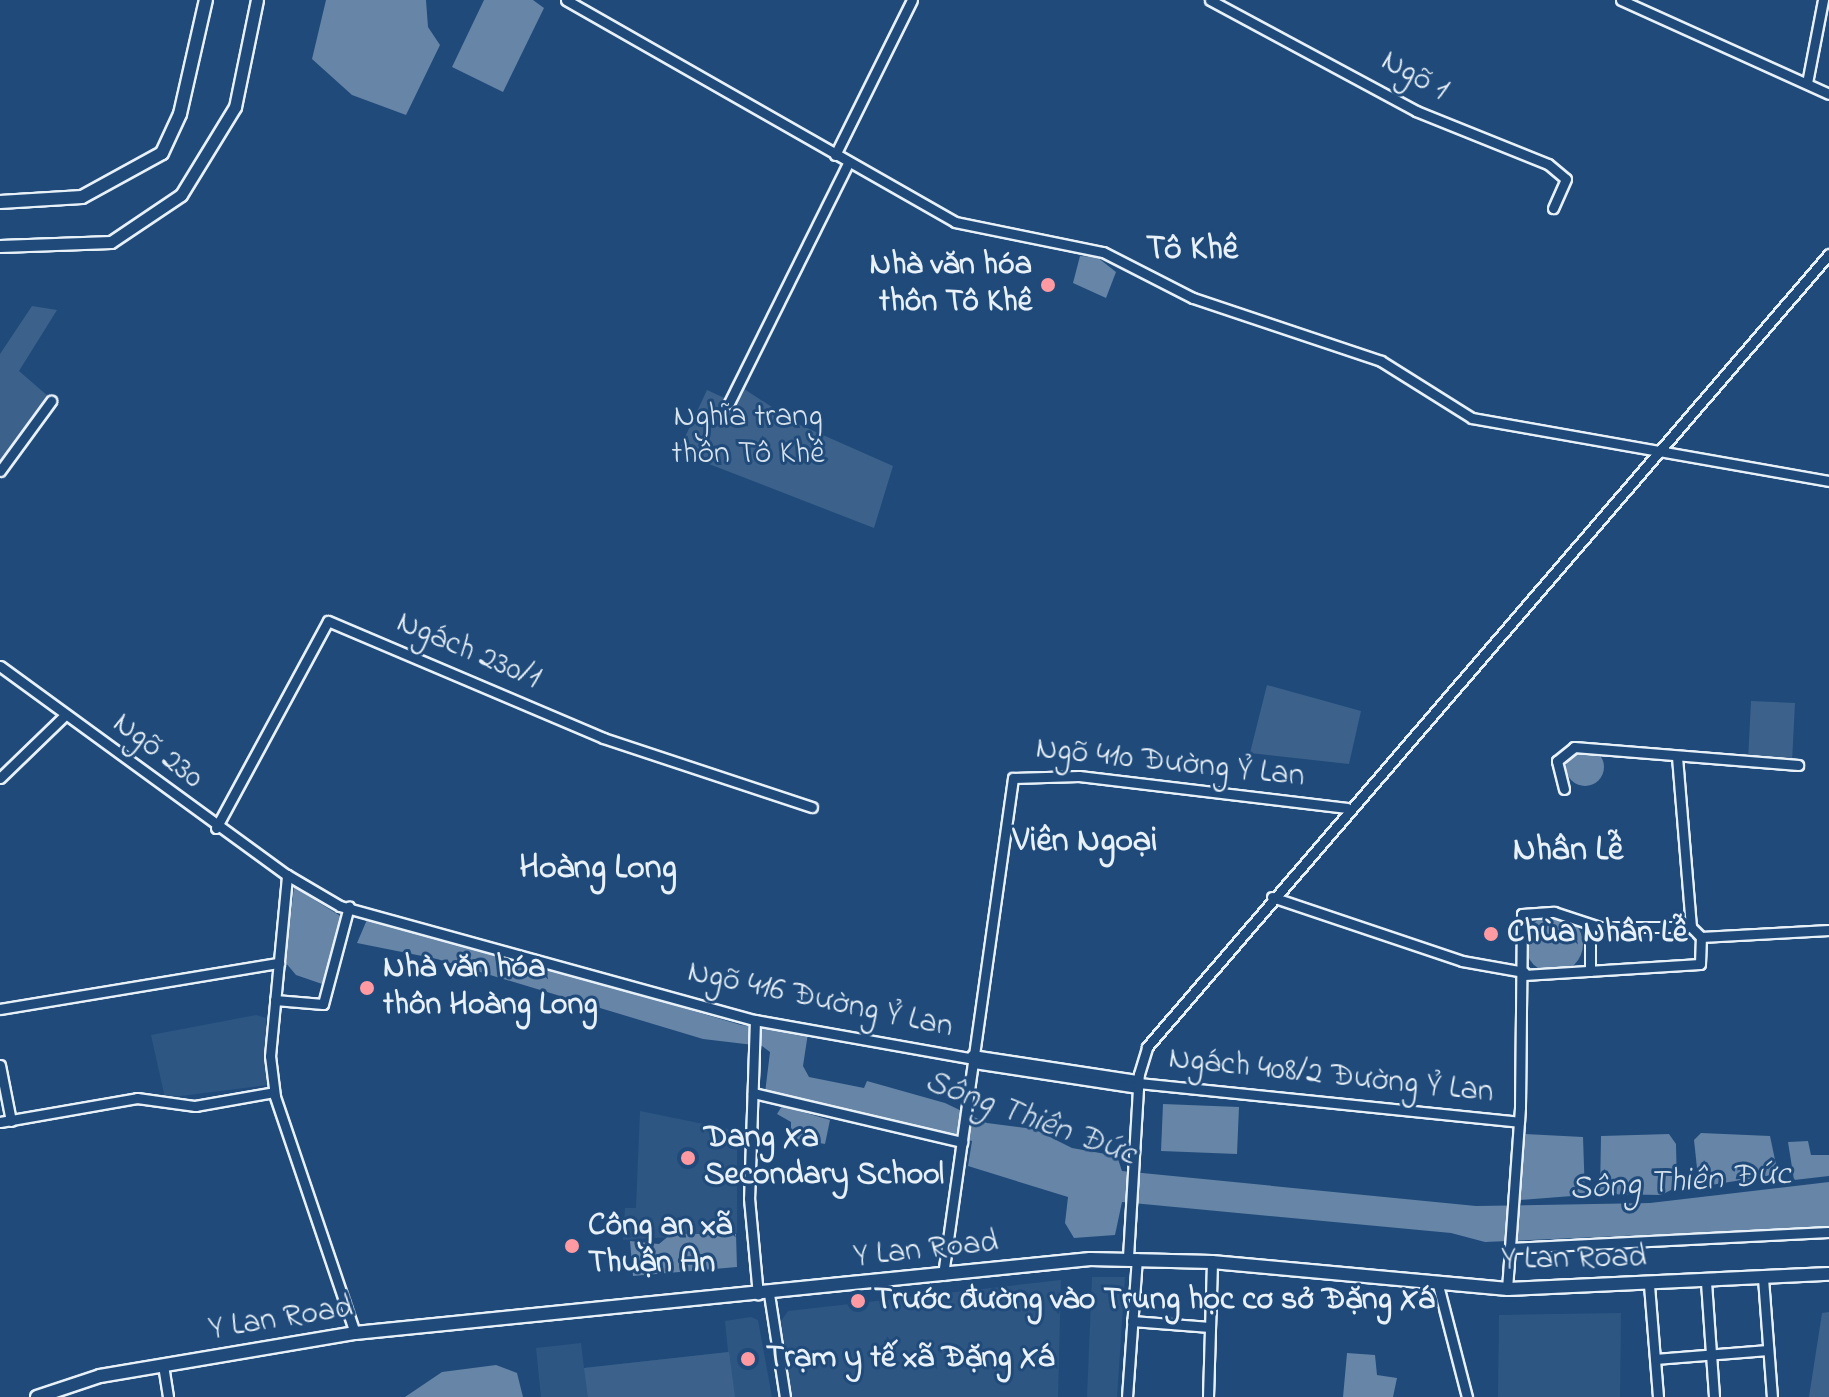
<!DOCTYPE html>
<html>
<head>
<meta charset="utf-8">
<style>
	body { margin:0 }
	#map { position:relative; width:1829px; height:1397px; overflow:hidden; background:#1f4a7a; font-family:"Indie Flower",sans-serif }
	div>[style] { position:absolute }
	[style*='--x'] { left:calc(var(--x)*1px); top:calc(var(--y)*1px); width:calc(var(--w)*1px); rotate:calc(var(--a)*1deg) }
	.built>* { inset:0; background:#2e5683 }
	.green>* { inset:0; background:#3c628c }
	.water>* { inset:0; background:#6685a7 }
	.round { border-radius:50% }
	.roads { filter:drop-shadow(2px 0 #e8f1f8) drop-shadow(-2px 0 #e8f1f8) drop-shadow(0 2px #e8f1f8) drop-shadow(0 -2px #e8f1f8) }
	.minor>* { height:9px; margin:-4.5px; padding:0 4.5px; transform-origin:4.5px; border-radius:4.5px; background:#1f4a7a }
	.tertiary>* { height:11px; margin:-5.5px; padding:0 5.5px; transform-origin:5.5px; border-radius:5.5px; background:#1f4a7a }
	.secondary>* { height:12px; margin:-6px; padding:0 6px; transform-origin:6px; border-radius:6px; background:#1f4a7a }
	.dots>* { width:22px; height:22px; translate:-50% -50%; box-sizing:border-box; border:4px solid #1f4a7a; border-radius:50% }
	span { translate:-50% -50%; white-space:nowrap; text-align:center; line-height:1.15; -webkit-text-stroke:6px #1f4a7a; paint-order:stroke }
	.street-label { font-size:32px; color:#e8f1f8 }
	.poi-label { font-size:32px; color:#e8f1f8; font-weight:700 }
	.right { translate:-100% -50%; text-align:right }
	.left { translate:0 -50%; text-align:left }
	.park-label { font-size:32px; color:#d7e3ed }
	.neighbourhood-label { font-size:34px; color:#e8f1f8; font-weight:700 }
	.water-label { font-size:34px; color:#d4e1ec; font-style:italic }
</style>
</head>
<body>
<div id="map">
	<div class="built">
		<div style="clip-path:polygon(256px 1015px,266px 1018px,267px 1085px,165px 1098px,151px 1035px)"></div>
		<div style="clip-path:polygon(640px 1111px,728px 1129px,737px 1139px,737px 1233px,623px 1240px,625px 1208px,636px 1208px)"></div>
		<div style="clip-path:polygon(1092px 1277px,1125px 1277px,1117px 1397px,1087px 1397px)"></div>
		<div style="clip-path:polygon(1061px 1280px,1058px 1397px,792px 1397px,781px 1321px,788px 1311px)"></div>
		<div style="clip-path:polygon(1621px 1313px,1620px 1397px,1498px 1397px,1499px 1315px)"></div>
		<div style="clip-path:polygon(751px 1317px,758px 1320px,772px 1397px,541px 1397px,536px 1348px,581px 1343px,584px 1368px,728px 1352px,725px 1321px)"></div>
	</div>
	<div class="green">
		<div style="clip-path:polygon(32px 306px,57px 310px,19px 371px,49px 397px,0 463px,0 354px)"></div>
		<div style="clip-path:polygon(738px 385px,798px 424px,893px 466px,874px 528px,678px 452px,707px 390px,731px 401px)"></div>
		<div style="clip-path:polygon(1267px 685px,1361px 711px,1349px 764px,1250px 753px)"></div>
		<div style="clip-path:polygon(1751px 701px,1795px 703px,1792px 762px,1748px 761px)"></div>
		<div style="clip-path:polygon(1829px 1312px,1829px 1397px,1809px 1397px,1822px 1313px)"></div>
		<div style="clip-path:polygon(729px 1352px,735px 1397px,588px 1397px,584px 1368px)"></div>
	</div>
	<div class="water">
		<div style="clip-path:polygon(326px 0,426px 0,428px 27px,440px 45px,406px 115px,352px 95px,312px 59px)"></div>
		<div style="clip-path:polygon(484px 0,533px 0,544px 8px,503px 92px,452px 67px)"></div>
		<div style="clip-path:polygon(1080px 256px,1097px 257px,1116px 272px,1106px 298px,1073px 283px)"></div>
		<div class="round" style="left:1566px;top:748px;width:38px;height:38px"></div>
		<div style="clip-path:polygon(294px 887px,342px 917px,325px 985px,296px 975px,285px 962px)"></div>
		<div class="round" style="left:1525px;top:915px;width:58px;height:58px"></div>
		<div style="clip-path:polygon(369px 915px,741px 1025px,808px 1033px,803px 1066px,809px 1077px,864px 1088px,867px 1081px,945px 1103px,987px 1123px,1034px 1129px,1072px 1148px,1117px 1156px,1122px 1171px,1476px 1206px,1650px 1203px,1829px 1182px,1829px 1227px,1485px 1242px,1451px 1233px,1122px 1202px,1115px 1235px,1074px 1238px,1065px 1223px,1068px 1197px,968px 1166px,972px 1141px,765px 1093px,770px 1052px,762px 1046px,703px 1039px,437px 959px,357px 943px)"></div>
		<div style="clip-path:polygon(1163px 1104px,1239px 1107px,1237px 1154px,1161px 1151px)"></div>
		<div style="clip-path:polygon(782px 1106px,830px 1120px,825px 1144px,791px 1138px,791px 1122px,777px 1114px)"></div>
		<div style="clip-path:polygon(1701px 1133px,1770px 1136px,1778px 1174px,1699px 1187px,1694px 1140px)"></div>
		<div style="clip-path:polygon(1525px 1134px,1583px 1137px,1585px 1195px,1520px 1200px)"></div>
		<div style="clip-path:polygon(1669px 1134px,1676px 1144px,1677px 1187px,1661px 1195px,1600px 1194px,1601px 1136px)"></div>
		<div style="clip-path:polygon(1808px 1141px,1811px 1155px,1829px 1155px,1829px 1176px,1794px 1180px,1788px 1142px)"></div>
		<div style="clip-path:polygon(671px 1234px,736px 1234px,737px 1267px,633px 1276px,630px 1241px,659px 1244px)"></div>
		<div style="clip-path:polygon(1347px 1353px,1375px 1355px,1377px 1375px,1397px 1378px,1393px 1397px,1343px 1397px)"></div>
		<div style="clip-path:polygon(496px 1365px,517px 1373px,523px 1397px,405px 1397px,442px 1372px)"></div>
	</div>
	<div class="roads">
		<div class="minor">
			<div style="--x:566;--y:0;--w:448;--a:29.7"></div>
			<div style="--x:955;--y:222;--w:151;--a:11.5"></div>
			<div style="--x:1103;--y:252;--w:101;--a:27.1"></div>
			<div style="--x:1193;--y:298;--w:198;--a:18.5"></div>
			<div style="--x:1381;--y:361;--w:107;--a:32.1"></div>
			<div style="--x:1472;--y:418;--w:363;--a:10"></div>
			<div style="--x:1210;--y:0;--w:234;--a:28.3"></div>
			<div style="--x:1416;--y:111;--w:142;--a:21.9"></div>
			<div style="--x:1548;--y:164;--w:23;--a:40"></div>
			<div style="--x:1566;--y:179;--w:32;--a:114"></div>
			<div style="--x:1621;--y:0;--w:228;--a:24.3"></div>
			<div style="--x:1807;--y:83;--w:85;--a:-79.1"></div>
			<div style="--x:835;--y:155;--w:173;--a:-63.6"></div>
			<div style="--x:729;--y:403;--w:266;--a:-63.6"></div>
			<div style="--x:0;--y:471;--w:87;--a:-53.9"></div>
			<div style="--x:0;--y:666;--w:355;--a:36.1"></div>
			<div style="--x:0;--y:778;--w:91;--a:-44.1"></div>
			<div style="--x:1564;--y:789;--w:29;--a:-104"></div>
			<div style="--x:1557;--y:761;--w:22;--a:-39"></div>
			<div style="--x:1574;--y:747;--w:225;--a:4.6"></div>
			<div style="--x:216;--y:828;--w:235;--a:-61.6"></div>
			<div style="--x:328;--y:621;--w:299;--a:23"></div>
			<div style="--x:603;--y:738;--w:220;--a:18.3"></div>
			<div style="--x:1272;--y:897;--w:200;--a:18.6"></div>
			<div style="--x:1462;--y:961;--w:63;--a:10.1"></div>
			<div style="--x:1701;--y:937;--w:128;--a:-3.1"></div>
			<div style="--x:1590;--y:971;--w:46;--a:-90"></div>
			<div style="--x:1524;--y:975;--w:176;--a:-3.6"></div>
			<div style="--x:1700;--y:964;--w:27;--a:-88"></div>
			<div style="--x:1701;--y:937;--w:14;--a:-135"></div>
			<div style="--x:275;--y:1000;--w:48;--a:4.8"></div>
			<div style="--x:323;--y:1004;--w:101;--a:-75.1"></div>
			<div style="--x:0;--y:1009;--w:283;--a:-9.4"></div>
			<div style="--x:755;--y:1020;--w:178;--a:91.9"></div>
			<div style="--x:749;--y:1198;--w:97;--a:84.7"></div>
			<div style="--x:972;--y:1055;--w:168;--a:8.6"></div>
			<div style="--x:974;--y:1063;--w:166;--a:8.7"></div>
			<div style="--x:0;--y:1065;--w:57;--a:78.9"></div>
			<div style="--x:1138;--y:1083;--w:383;--a:5.8"></div>
			<div style="--x:753;--y:1093;--w:215;--a:13.2"></div>
			<div style="--x:0;--y:1122;--w:139;--a:-9.9"></div>
			<div style="--x:137;--y:1098;--w:59;--a:7.9"></div>
			<div style="--x:195;--y:1106;--w:80;--a:-10"></div>
			<div style="--x:1510;--y:1248;--w:319;--a:-2.9"></div>
			<div style="--x:1128;--y:1257;--w:183;--a:-86.6"></div>
			<div style="--x:1139;--y:1074;--w:28;--a:-73"></div>
			<div style="--x:1147;--y:1047;--w:1046;--a:-49.3"></div>
			<div style="--x:943;--y:1275;--w:502;--a:-81.98"></div>
			<div style="--x:1013;--y:778;--w:66;--a:-1.7"></div>
			<div style="--x:1079;--y:776;--w:270;--a:6.8"></div>
			<div style="--x:1763;--y:1278;--w:119;--a:85.7"></div>
			<div style="--x:1706;--y:1282;--w:115;--a:86"></div>
			<div style="--x:1438;--y:1285;--w:116;--a:75.5"></div>
			<div style="--x:1649;--y:1285;--w:112;--a:85.4"></div>
			<div style="--x:1507;--y:1289;--w:182;--a:-85.9"></div>
			<div style="--x:1520;--y:1107;--w:193;--a:-89.4"></div>
			<div style="--x:1522;--y:914;--w:32;--a:-4"></div>
			<div style="--x:1554;--y:912;--w:48;--a:18.1"></div>
			<div style="--x:1600;--y:927;--w:91;--a:0"></div>
			<div style="--x:1691;--y:927;--w:170;--a:-94.7"></div>
			<div style="--x:769;--y:1294;--w:104;--a:81.2"></div>
			<div style="--x:1132;--y:1321;--w:78;--a:4.4"></div>
			<div style="--x:355;--y:1333;--w:250;--a:-108.7"></div>
			<div style="--x:275;--y:1096;--w:40;--a:-97.1"></div>
			<div style="--x:270;--y:1056;--w:182;--a:-84.6"></div>
			<div style="--x:287;--y:875;--w:61;--a:30.3"></div>
			<div style="--x:340;--y:906;--w:430;--a:15.4"></div>
			<div style="--x:755;--y:1020;--w:221;--a:10.1"></div>
			<div style="--x:1655;--y:1359;--w:113;--a:-4.6"></div>
			<div style="--x:163;--y:1365;--w:32;--a:81"></div>
			<div style="--x:1127;--y:1397;--w:139;--a:-85.9"></div>
			<div style="--x:1208;--y:1397;--w:135;--a:-88.3"></div>
		</div>
		<div class="tertiary">
			<div style="--x:0;--y:246;--w:111;--a:-2.1"></div>
			<div style="--x:111;--y:242;--w:84;--a:-33.9"></div>
			<div style="--x:181;--y:195;--w:103;--a:-58.5"></div>
			<div style="--x:235;--y:107;--w:109;--a:-78.4"></div>
		</div>
		<div class="secondary">
			<div style="--x:0;--y:202;--w:82;--a:-3.5"></div>
			<div style="--x:82;--y:197;--w:91;--a:-28.8"></div>
			<div style="--x:162;--y:153;--w:43;--a:-65.2"></div>
			<div style="--x:180;--y:114;--w:117;--a:-77.2"></div>
			<div style="--x:37;--y:1397;--w:66;--a:-18.4"></div>
			<div style="--x:100;--y:1376;--w:259;--a:-9.6"></div>
			<div style="--x:355;--y:1333;--w:739;--a:-5.75"></div>
			<div style="--x:1090;--y:1259;--w:122;--a:1.4"></div>
			<div style="--x:1212;--y:1262;--w:297;--a:5.2"></div>
			<div style="--x:1508;--y:1289;--w:321;--a:-2.7"></div>
		</div>
	</div>
	<div class="dots">
		<div style="left:1048px;top:285px;background:#ff9aa2"></div>
		<div style="left:1491px;top:934px;background:#ff9aa2"></div>
		<div style="left:367px;top:988px;background:#ff9aa2"></div>
		<div style="left:688px;top:1158px;background:#ff9aa2"></div>
		<div style="left:572px;top:1246px;background:#ff9aa2"></div>
		<div style="left:858px;top:1301px;background:#ff9aa2"></div>
		<div style="left:748px;top:1359px;background:#ff9aa2"></div>
	</div>
	<div class="street-label">
		<span style="left:1414px;top:77px;rotate:29deg">Ngõ 1</span>
		<span style="left:468px;top:652px;rotate:23deg">Ngách 230/1</span>
		<span style="left:157px;top:752px;rotate:37deg">Ngõ 230</span>
		<span style="left:1170px;top:764px;rotate:6deg">Ngõ 410 Đường Ỷ Lan</span>
		<span style="left:820px;top:1001px;rotate:12deg">Ngõ 416 Đường Ỷ Lan</span>
		<span style="left:1331px;top:1077px;rotate:6deg">Ngách 408/2 Đường Ỷ Lan</span>
		<span style="left:926px;top:1251px;rotate:-6deg">Y Lan Road</span>
		<span style="left:1574px;top:1260px;rotate:-1deg">Y Lan Road</span>
		<span style="left:281px;top:1320px;rotate:-9deg">Y Lan Road</span>
	</div>
	<div class="poi-label">
		<span class="right" style="left:1032px;top:285px">Nhà văn hóa<br>thôn Tô Khê</span>
		<span class="left" style="left:1507px;top:934px">Chùa Nhân Lễ</span>
		<span class="left" style="left:383px;top:988px">Nhà văn hóa<br>thôn Hoàng Long</span>
		<span class="left" style="left:704px;top:1158px">Dang Xa<br>Secondary School</span>
		<span class="left" style="left:588px;top:1246px">Công an xã<br>Thuận An</span>
		<span class="left" style="left:874px;top:1301px">Trước đường vào Trung học cơ sở Đặng Xá</span>
		<span class="left" style="left:766px;top:1359px">Trạm y tế xã Đặng Xá</span>
	</div>
	<div class="park-label">
		<span style="left:748px;top:437px">Nghĩa trang<br>thôn Tô Khê</span>
	</div>
	<div class="neighbourhood-label">
		<span style="left:1192px;top:251px">Tô Khê</span>
		<span style="left:1085px;top:843px">Viên Ngoại</span>
		<span style="left:1568px;top:852px">Nhân Lễ</span>
		<span style="left:598px;top:870px">Hoàng Long</span>
	</div>
	<div class="water-label">
		<span style="left:1030px;top:1119px;rotate:20deg">Sông Thiên Đức</span>
		<span style="left:1680px;top:1183px;rotate:-4deg">Sông Thiên Đức</span>
	</div>
</div>
</body>
</html>
